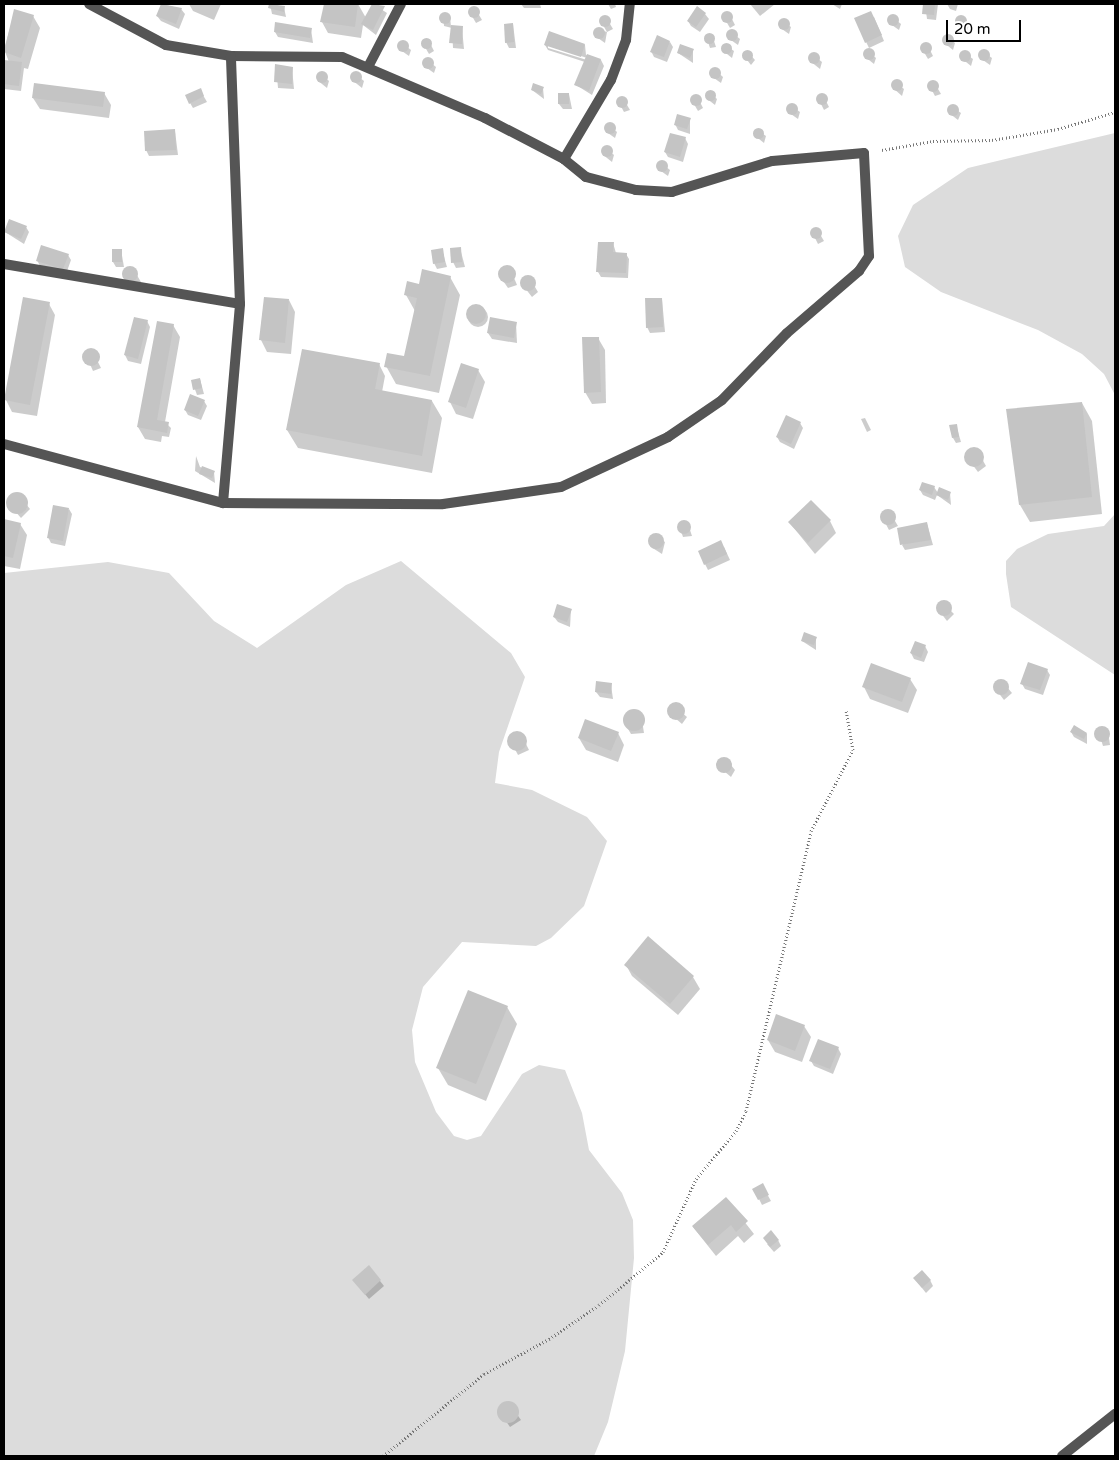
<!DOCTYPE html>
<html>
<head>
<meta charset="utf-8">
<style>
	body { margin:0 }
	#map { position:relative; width:1119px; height:1460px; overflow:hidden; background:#fff; font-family:"Varela Round",sans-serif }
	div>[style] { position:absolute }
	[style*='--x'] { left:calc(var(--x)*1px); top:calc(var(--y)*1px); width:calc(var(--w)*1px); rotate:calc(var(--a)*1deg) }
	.green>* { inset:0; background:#dcdcdc }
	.shadow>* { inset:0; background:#0003 }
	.round { border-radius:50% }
	.building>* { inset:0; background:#c4c4c4 }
	.path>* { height:3px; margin-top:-1.5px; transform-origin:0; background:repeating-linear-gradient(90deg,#777 0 1px,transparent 0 3.5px) }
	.minor>* { height:10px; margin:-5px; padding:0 5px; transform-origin:5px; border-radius:5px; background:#555 }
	span { translate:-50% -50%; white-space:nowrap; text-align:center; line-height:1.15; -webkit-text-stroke:4.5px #fff; paint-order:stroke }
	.frame { position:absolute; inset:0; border:5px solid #000; pointer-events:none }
	.scale { position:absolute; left:946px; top:20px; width:75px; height:22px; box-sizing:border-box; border:2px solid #000; border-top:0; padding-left:6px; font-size:15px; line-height:18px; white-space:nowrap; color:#000; -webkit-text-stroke:4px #fff; paint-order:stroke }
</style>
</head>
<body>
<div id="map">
	<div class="green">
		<div style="clip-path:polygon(1115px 133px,1115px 395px,1104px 374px,1082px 354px,1038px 330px,941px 292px,905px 267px,898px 236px,913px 205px,968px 168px)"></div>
		<div style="clip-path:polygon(1115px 514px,1115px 675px,1011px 607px,1006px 574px,1006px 561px,1017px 549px,1048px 534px,1104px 526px)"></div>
		<div style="clip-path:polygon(401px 561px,511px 653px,525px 677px,499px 752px,495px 783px,532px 790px,587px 817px,607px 841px,584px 906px,551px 938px,536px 946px,462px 942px,423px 987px,412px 1030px,415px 1062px,436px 1112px,454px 1136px,467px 1140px,481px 1136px,522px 1074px,539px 1065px,565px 1070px,582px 1113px,589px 1150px,622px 1193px,633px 1220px,634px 1258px,625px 1351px,608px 1422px,594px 1456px,4px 1456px,4px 573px,108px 562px,169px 573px,214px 621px,257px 648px,346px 585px)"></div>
	</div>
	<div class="shadow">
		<div style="clip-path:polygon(162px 4px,181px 9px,185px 14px,179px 29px,161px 21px,157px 16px)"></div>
		<div style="clip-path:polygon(189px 4px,221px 4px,214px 20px,193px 11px)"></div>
		<div style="clip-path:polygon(270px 4px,284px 7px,286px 17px,272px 14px)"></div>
		<div style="clip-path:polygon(325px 4px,358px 4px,366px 18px,373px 4px,387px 13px,376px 35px,363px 25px,361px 38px,328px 33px,322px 22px)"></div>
		<div style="clip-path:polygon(521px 4px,540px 4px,541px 8px,524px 8px)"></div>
		<div style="clip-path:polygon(608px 4px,615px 4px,616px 7px,611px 9px)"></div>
		<div style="clip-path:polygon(750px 4px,775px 4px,760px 16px)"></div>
		<div style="clip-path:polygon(832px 4px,842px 4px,840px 9px)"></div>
		<div style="clip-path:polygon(925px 4px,938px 4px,936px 20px,927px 19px)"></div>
		<div style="clip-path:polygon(947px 4px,958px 4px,956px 11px,950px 9px)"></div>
		<div style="clip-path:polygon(475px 8px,482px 20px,476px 23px,469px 11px)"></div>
		<div style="clip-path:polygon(15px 11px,33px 16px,40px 28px,28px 69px,24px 68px,21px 91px,4px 89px,4px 62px,9px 62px,4px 49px)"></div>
		<div style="clip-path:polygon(729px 13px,735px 25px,730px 28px,723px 16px)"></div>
		<div style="clip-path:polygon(443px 14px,450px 16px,451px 27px,462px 28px,464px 49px,453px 48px,452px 28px,444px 26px)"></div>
		<div style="clip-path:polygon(705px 14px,709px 19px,700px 32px,691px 26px,688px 21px)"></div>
		<div style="clip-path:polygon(891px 16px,901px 24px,899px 30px,889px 23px)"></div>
		<div style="clip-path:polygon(606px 17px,613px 29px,607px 32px,600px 20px)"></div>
		<div style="clip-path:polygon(874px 17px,884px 41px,869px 48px,855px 19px)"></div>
		<div style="clip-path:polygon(959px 17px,969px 25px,967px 31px,957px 23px)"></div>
		<div style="clip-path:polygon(781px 20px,791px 27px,789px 34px,779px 27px)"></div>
		<div style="clip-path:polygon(513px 24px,516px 48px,509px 48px,506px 42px)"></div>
		<div style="clip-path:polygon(311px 29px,313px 43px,278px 37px,275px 32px)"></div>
		<div style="clip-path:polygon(597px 29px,607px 32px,605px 43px,595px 36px)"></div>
		<div style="clip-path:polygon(730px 31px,740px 39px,738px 45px,728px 38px)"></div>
		<div style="clip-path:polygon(712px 35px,716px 47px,710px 48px,706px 36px)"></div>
		<div style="clip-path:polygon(946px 36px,955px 43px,953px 50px,943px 42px)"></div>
		<div style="clip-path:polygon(428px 39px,434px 51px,429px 54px,422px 42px)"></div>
		<div style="clip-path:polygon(401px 42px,411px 50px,409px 56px,399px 49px)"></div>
		<div style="clip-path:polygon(670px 42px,673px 47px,667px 62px,654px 57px,651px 51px)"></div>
		<div style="clip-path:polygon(724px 44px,734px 51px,732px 58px,722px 50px)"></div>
		<div style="clip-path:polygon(927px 44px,933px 56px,928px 59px,921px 47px)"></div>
		<div style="clip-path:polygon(evenodd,545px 45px,585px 45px,586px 55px,601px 60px,604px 66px,592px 95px,576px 85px,585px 62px,548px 50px,545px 45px,548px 45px,587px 58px,587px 60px,548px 48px,548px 45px)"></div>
		<div style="clip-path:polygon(693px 50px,693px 63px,678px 53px)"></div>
		<div style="clip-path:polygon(867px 50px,876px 58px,874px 64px,864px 56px)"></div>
		<div style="clip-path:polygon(747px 51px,755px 60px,751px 65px,743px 55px)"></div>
		<div style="clip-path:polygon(982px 51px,992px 58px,990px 65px,980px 58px)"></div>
		<div style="clip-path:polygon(963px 52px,973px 59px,971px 66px,961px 58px)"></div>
		<div style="clip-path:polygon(812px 54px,822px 62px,820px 69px,810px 61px)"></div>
		<div style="clip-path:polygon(426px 59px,436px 67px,434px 73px,424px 66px)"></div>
		<div style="clip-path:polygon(276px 66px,292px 68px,294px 89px,278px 88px)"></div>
		<div style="clip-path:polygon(714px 69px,723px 77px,721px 83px,711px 76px)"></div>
		<div style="clip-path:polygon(320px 73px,329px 81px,327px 88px,317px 80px)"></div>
		<div style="clip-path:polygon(354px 73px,364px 81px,362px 88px,352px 80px)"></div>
		<div style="clip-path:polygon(895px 82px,904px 89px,902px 96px,893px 88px)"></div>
		<div style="clip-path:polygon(934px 82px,941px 94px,935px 96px,929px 85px)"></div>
		<div style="clip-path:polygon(543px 88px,544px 99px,532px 90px)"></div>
		<div style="clip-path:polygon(708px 91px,717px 99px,715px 105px,706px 98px)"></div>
		<div style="clip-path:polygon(104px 93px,111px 105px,109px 118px,40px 109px,33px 98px)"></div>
		<div style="clip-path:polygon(569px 94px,572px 109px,563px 109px,559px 104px)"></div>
		<div style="clip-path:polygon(203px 95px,207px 102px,193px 108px,190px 103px)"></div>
		<div style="clip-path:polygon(823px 95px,829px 107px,824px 110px,818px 98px)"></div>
		<div style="clip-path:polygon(697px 96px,703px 108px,698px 111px,691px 99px)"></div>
		<div style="clip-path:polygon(623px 98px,630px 110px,624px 112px,618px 101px)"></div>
		<div style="clip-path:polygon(790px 105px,800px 112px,798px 119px,788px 112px)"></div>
		<div style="clip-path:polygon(951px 106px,961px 113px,958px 120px,949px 113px)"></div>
		<div style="clip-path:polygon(690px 119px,690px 134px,678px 130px,675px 124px)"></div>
		<div style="clip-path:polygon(608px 124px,617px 132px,615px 138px,605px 131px)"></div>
		<div style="clip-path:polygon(756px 129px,766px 136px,764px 143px,754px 135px)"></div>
		<div style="clip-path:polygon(175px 131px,178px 155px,149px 156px,146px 150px)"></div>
		<div style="clip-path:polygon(685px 138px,688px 144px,683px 162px,668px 157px,665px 152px)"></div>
		<div style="clip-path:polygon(605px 147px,614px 155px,612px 162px,602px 154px)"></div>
		<div style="clip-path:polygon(660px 162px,670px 170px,668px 176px,658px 169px)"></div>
		<div style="clip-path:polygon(26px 227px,29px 232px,24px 244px,5px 232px)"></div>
		<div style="clip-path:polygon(817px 229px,824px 241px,818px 244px,812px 232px)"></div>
		<div style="clip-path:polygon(613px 243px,616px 253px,626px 254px,629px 259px,628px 278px,601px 277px,598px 272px)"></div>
		<div style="clip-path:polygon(460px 248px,465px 267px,456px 268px,453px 262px)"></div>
		<div style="clip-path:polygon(121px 250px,124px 267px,116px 267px,113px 262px)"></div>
		<div style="clip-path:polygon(442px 250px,447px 267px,437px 269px,434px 263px)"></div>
		<div style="clip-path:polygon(68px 255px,71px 260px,66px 274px,40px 266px,37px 260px)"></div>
		<div style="clip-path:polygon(132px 267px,141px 282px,134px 287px,124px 273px)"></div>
		<div style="clip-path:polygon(510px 268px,517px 285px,508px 288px,499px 275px)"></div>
		<div style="clip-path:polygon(450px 277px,460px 295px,439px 393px,396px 384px,386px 366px,405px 358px,415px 311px,406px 295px)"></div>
		<div style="clip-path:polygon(529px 277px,538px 292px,532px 297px,521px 283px)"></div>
		<div style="clip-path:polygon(662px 299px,665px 332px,650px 333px,647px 327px)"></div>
		<div style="clip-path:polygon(289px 300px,295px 312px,291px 354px,267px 352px,261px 340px)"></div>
		<div style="clip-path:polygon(49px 304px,55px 315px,37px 416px,12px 412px,6px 400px)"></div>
		<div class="round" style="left:468px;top:307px;width:20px;height:20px"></div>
		<div style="clip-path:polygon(147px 321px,150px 327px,141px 364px,128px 361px,125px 355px)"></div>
		<div style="clip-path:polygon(516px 323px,517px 343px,492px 339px,488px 333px)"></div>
		<div style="clip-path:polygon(173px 325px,180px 337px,165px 422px,171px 428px,169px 437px,162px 436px,161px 442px,145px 439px,138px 427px)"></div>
		<div style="clip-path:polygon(598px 338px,605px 350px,606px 403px,592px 404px,585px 392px)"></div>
		<div style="clip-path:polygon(92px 350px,101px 368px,93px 371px,85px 353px)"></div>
		<div style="clip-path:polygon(379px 364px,385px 376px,382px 392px,432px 401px,442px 418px,432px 473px,298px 448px,287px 430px)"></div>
		<div style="clip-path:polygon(478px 370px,485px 382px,473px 419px,456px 414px,450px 402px)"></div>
		<div style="clip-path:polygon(200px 379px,204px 394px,197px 395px,192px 381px)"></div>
		<div style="clip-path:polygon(204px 401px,207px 406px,201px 420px,188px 415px,185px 410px)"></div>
		<div style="clip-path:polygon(1082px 403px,1092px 421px,1102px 514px,1030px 522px,1020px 505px,1007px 411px)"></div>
		<div style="clip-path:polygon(865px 418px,871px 430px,867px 432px,861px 419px)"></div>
		<div style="clip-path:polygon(800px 423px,803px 428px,794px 449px,780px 442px,777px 437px)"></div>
		<div style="clip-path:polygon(956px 425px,961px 442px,956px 443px,953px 438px)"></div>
		<div style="clip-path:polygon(976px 448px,986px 466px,978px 472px,966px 456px)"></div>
		<div style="clip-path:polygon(196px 456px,200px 467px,214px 472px,215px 483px,195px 471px)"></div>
		<div style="clip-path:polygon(934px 487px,938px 493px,950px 493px,951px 505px,937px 495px,935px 500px,923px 495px,920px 490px)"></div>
		<div style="clip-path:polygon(18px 494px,30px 509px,21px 518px,8px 503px)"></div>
		<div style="clip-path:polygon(69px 509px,72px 514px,65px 546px,51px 543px,48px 537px)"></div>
		<div style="clip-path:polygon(889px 511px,898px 526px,889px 530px,881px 515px)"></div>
		<div style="clip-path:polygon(4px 520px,20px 524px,27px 535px,20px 569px,4px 566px)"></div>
		<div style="clip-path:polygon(830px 521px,836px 533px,815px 554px,789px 522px)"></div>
		<div style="clip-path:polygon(688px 524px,692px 536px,683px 537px,679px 525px)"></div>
		<div style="clip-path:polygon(927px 524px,933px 545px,905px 550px,902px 545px)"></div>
		<div style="clip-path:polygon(654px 535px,665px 542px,662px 554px,651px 547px)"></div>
		<div style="clip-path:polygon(724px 547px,730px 560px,708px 570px,705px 564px)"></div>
		<div style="clip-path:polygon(942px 602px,954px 614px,947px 621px,937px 608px)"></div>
		<div style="clip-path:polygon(571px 610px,570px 627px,558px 622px,554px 617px)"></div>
		<div style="clip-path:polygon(816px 638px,816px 650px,802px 641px)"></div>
		<div style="clip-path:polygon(925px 646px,928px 652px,924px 662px,914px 659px,911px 653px)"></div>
		<div style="clip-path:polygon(1047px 670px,1050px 675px,1043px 695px,1025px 689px,1022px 684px)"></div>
		<div style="clip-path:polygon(910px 679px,917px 690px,908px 713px,870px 699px,864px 687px)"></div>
		<div style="clip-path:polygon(1002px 681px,1012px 693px,1004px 700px,994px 687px)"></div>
		<div style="clip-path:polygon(611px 685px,613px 699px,600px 697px,596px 692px)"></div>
		<div style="clip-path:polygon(673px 705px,687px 717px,682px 724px,668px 712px)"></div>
		<div style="clip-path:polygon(627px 713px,641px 714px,644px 733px,631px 734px,624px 722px)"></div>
		<div style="clip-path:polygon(1098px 730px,1108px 731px,1110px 745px,1103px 746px)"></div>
		<div style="clip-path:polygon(520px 732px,529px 750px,518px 755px,509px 738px)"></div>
		<div style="clip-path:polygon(1071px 732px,1087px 734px,1087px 744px,1074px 737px)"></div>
		<div style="clip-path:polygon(618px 733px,624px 745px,618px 762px,586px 750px,579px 738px)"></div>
		<div style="clip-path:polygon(726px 759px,735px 770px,731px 777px,718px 766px)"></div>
		<div style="clip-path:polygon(648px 938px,693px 977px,700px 989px,678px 1015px,632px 976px,626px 965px)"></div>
		<div style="clip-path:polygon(507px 1007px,517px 1024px,486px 1101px,448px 1085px,438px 1068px)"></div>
		<div style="clip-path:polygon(804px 1026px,811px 1037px,802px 1062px,775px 1052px,768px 1040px)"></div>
		<div style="clip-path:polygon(838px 1048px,841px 1054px,833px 1074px,814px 1066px,811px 1061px)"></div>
		<div style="clip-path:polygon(762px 1185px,771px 1201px,762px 1205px,754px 1189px)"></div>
		<div style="clip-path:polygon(726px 1198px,754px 1234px,744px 1243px,738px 1236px,716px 1256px,693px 1227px)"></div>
		<div style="clip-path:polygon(778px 1240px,781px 1246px,774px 1252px,767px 1244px)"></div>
		<div style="clip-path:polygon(369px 1267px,384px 1286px,369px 1299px,353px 1280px)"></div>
		<div style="clip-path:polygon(914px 1278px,930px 1280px,933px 1286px,926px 1293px)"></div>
		<div style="clip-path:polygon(509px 1403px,521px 1420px,510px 1427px,499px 1411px)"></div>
	</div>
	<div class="building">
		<div style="clip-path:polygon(161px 4px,182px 8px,176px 24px,156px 16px)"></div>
		<div style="clip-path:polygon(269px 4px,285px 6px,284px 12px,268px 8px)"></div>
		<div style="clip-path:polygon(324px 4px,358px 4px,355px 27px,320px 22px)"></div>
		<div style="clip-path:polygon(372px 4px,385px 6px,373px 30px,361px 24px)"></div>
		<div style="clip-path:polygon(923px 4px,935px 4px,934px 15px,922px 14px)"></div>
		<div style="clip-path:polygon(697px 6px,706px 13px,696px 27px,687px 21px)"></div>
		<div class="round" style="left:468px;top:6px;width:12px;height:12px"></div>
		<div style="clip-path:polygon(14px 9px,34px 15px,21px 58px,4px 52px)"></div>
		<div style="clip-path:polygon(871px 11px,882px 35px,865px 43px,854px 18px)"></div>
		<div class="round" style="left:721px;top:11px;width:12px;height:12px"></div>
		<div class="round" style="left:439px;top:12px;width:12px;height:12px"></div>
		<div class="round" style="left:887px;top:14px;width:12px;height:12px"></div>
		<div class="round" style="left:599px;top:15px;width:12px;height:12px"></div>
		<div class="round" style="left:955px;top:15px;width:12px;height:12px"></div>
		<div class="round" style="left:778px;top:18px;width:12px;height:12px"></div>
		<div style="clip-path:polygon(275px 22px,312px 28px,310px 38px,274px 32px)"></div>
		<div style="clip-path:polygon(513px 23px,514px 42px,505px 43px,504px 24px)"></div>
		<div style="clip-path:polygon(451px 25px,463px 26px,462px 44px,449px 43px)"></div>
		<div class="round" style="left:593px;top:27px;width:12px;height:12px"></div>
		<div class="round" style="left:726px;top:29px;width:12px;height:12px"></div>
		<div style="clip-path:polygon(549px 31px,585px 44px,581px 57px,544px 45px)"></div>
		<div class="round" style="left:703.5px;top:32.5px;width:11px;height:11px"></div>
		<div class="round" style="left:942px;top:34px;width:12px;height:12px"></div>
		<div style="clip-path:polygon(657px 35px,670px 41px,664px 57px,650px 52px)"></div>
		<div class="round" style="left:420.5px;top:37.5px;width:11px;height:11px"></div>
		<div class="round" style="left:397px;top:40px;width:12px;height:12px"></div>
		<div class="round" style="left:920px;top:42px;width:12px;height:12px"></div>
		<div class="round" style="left:720.5px;top:42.5px;width:11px;height:11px"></div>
		<div style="clip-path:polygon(680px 44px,694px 49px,690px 58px,677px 53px)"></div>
		<div class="round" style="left:863px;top:48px;width:12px;height:12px"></div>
		<div class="round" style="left:978px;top:49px;width:12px;height:12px"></div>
		<div class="round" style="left:741.5px;top:49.5px;width:11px;height:11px"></div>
		<div class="round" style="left:959px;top:50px;width:12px;height:12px"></div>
		<div class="round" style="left:808px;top:52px;width:12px;height:12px"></div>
		<div style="clip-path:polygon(587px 54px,601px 59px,589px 91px,574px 85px)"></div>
		<div class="round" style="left:422px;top:57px;width:12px;height:12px"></div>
		<div style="clip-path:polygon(4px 60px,22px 62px,19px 86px,4px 84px)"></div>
		<div style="clip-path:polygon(275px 64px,293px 67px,292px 84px,274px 82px)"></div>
		<div class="round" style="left:709px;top:67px;width:12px;height:12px"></div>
		<div class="round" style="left:316px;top:71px;width:12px;height:12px"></div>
		<div class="round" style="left:350px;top:71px;width:12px;height:12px"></div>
		<div class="round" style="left:891px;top:79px;width:12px;height:12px"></div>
		<div class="round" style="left:927px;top:80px;width:12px;height:12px"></div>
		<div style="clip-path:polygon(34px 83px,105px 92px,103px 107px,32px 98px)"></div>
		<div style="clip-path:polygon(533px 83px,544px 87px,541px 94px,531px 90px)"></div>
		<div style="clip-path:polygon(201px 88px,204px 96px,189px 104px,185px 95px)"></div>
		<div class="round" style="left:704.5px;top:89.5px;width:11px;height:11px"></div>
		<div style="clip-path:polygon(558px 93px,569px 93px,569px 104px,558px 104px)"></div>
		<div class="round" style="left:816px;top:93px;width:12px;height:12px"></div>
		<div class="round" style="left:690px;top:94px;width:12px;height:12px"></div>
		<div class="round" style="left:616px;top:96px;width:12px;height:12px"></div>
		<div class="round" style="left:786px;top:103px;width:12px;height:12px"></div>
		<div class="round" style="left:947px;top:104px;width:12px;height:12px"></div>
		<div style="clip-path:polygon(677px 114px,691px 118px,687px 129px,674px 125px)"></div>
		<div class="round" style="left:604px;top:122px;width:12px;height:12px"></div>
		<div class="round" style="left:752.5px;top:127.5px;width:11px;height:11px"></div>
		<div style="clip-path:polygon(175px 129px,176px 150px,145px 151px,144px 131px)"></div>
		<div style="clip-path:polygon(670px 133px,686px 137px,680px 157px,664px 152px)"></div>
		<div class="round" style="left:601px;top:145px;width:12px;height:12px"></div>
		<div class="round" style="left:656px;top:160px;width:12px;height:12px"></div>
		<div style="clip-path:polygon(9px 219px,27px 226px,21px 239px,4px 232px)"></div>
		<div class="round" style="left:810px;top:227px;width:12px;height:12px"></div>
		<div style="clip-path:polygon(598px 242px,614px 242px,613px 252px,627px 253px,626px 273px,596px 272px)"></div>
		<div style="clip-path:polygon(41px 245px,69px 254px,63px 269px,36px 261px)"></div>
		<div style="clip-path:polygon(461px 247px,462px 262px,451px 263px,450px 248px)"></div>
		<div style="clip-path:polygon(443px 248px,445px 262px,433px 264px,431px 250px)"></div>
		<div style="clip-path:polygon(112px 249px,122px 249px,122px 262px,112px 262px)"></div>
		<div class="round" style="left:498px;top:265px;width:18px;height:18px"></div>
		<div class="round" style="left:122px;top:266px;width:16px;height:16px"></div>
		<div style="clip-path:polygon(422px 269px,451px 276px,430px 376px,384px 367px,387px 353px,404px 356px,417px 298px,404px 295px,407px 281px,419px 284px)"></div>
		<div class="round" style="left:520px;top:275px;width:16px;height:16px"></div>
		<div style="clip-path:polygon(23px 297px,50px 302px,30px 405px,4px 400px)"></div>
		<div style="clip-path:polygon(264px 297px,289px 299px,285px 343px,259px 340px)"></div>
		<div style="clip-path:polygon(645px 298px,662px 298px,663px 327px,646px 328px)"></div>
		<div class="round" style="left:466px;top:304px;width:20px;height:20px"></div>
		<div style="clip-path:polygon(134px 317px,148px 320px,138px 359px,124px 355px)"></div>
		<div style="clip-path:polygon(490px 317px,517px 322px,514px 338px,487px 333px)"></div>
		<div style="clip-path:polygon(157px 321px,174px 324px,157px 420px,169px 422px,167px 433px,137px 427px)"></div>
		<div style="clip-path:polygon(582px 337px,599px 337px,601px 392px,584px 393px)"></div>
		<div class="round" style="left:82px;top:348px;width:18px;height:18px"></div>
		<div style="clip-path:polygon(302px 349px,380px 363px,375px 389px,432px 400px,422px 456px,286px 430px)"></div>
		<div style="clip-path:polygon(461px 363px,479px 369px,466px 408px,448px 402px)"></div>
		<div style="clip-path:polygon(200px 378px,202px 388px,193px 390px,191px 380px)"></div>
		<div style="clip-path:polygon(190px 394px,205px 400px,198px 416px,184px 410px)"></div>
		<div style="clip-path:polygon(1082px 402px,1092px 497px,1019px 505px,1006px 409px)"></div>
		<div style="clip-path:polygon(786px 415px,801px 422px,791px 444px,776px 437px)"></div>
		<div style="clip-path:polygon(957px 424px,959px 437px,952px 438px,949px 425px)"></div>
		<div class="round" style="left:964px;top:447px;width:20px;height:20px"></div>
		<div style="clip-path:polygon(202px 466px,215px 471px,212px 478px,199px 474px)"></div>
		<div style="clip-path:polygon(922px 482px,935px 486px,932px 495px,919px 490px)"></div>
		<div style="clip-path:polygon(939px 487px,951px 492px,948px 500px,936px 495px)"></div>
		<div class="round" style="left:6px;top:492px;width:22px;height:22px"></div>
		<div style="clip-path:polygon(811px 500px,831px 520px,808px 543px,788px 522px)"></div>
		<div style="clip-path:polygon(53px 505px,69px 508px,63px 541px,47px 538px)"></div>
		<div class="round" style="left:880px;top:509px;width:16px;height:16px"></div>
		<div style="clip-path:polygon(4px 519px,21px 523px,13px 558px,4px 556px)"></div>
		<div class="round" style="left:677px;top:520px;width:14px;height:14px"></div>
		<div style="clip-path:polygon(927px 522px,931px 540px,900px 545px,897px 528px)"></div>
		<div class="round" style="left:648px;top:533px;width:16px;height:16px"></div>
		<div style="clip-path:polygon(721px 540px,727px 554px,704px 565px,698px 551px)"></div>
		<div class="round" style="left:936px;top:600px;width:16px;height:16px"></div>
		<div style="clip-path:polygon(557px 604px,572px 609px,567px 622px,553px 617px)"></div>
		<div style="clip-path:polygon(804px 632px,817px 637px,814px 645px,801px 641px)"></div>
		<div style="clip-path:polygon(915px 641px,926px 645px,921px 658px,910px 653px)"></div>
		<div style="clip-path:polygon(1028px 662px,1048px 669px,1040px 690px,1020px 684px)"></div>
		<div style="clip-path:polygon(871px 663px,911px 678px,902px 702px,862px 687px)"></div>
		<div class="round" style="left:993px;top:679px;width:16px;height:16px"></div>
		<div style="clip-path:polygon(596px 681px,612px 683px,611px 694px,595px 692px)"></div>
		<div class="round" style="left:667px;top:702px;width:18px;height:18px"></div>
		<div class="round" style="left:623px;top:709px;width:22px;height:22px"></div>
		<div style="clip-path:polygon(585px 719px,619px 732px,611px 751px,578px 738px)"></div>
		<div style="clip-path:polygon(1074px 725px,1087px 733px,1084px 739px,1070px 732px)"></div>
		<div class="round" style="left:1094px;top:726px;width:16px;height:16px"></div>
		<div class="round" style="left:507px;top:731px;width:20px;height:20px"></div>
		<div class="round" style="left:716px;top:757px;width:16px;height:16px"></div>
		<div style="clip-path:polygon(648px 936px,694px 976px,670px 1004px,624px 965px)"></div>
		<div style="clip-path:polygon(468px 990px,508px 1006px,476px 1084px,436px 1068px)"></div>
		<div style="clip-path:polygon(776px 1014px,805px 1025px,795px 1051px,767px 1040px)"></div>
		<div style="clip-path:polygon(818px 1039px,839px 1047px,830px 1069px,809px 1061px)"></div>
		<div style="clip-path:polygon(763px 1183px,769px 1195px,758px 1200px,752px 1189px)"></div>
		<div style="clip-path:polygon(726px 1197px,748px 1221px,736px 1232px,731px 1225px,708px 1245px,692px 1226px)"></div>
		<div style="clip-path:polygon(771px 1230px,779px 1240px,770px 1247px,763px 1238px)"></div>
		<div style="clip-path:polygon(369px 1265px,381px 1280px,365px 1295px,352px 1280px)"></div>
		<div style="clip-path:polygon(922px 1270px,931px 1280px,922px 1288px,913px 1278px)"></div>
		<div class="round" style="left:497px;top:1401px;width:22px;height:22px"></div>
	</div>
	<div class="path">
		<div style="--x:882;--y:150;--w:52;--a:-10"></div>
		<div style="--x:933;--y:141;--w:59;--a:-1"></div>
		<div style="--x:992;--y:140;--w:67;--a:-9.5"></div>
		<div style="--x:1058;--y:129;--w:59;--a:-16.6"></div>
		<div style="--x:383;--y:1456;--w:130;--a:-39.1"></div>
		<div style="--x:484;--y:1374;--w:74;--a:-28.3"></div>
		<div style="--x:549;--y:1339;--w:60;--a:-34.2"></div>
		<div style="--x:599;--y:1305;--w:83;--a:-39.6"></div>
		<div style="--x:663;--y:1252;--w:80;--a:-65.7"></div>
		<div style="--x:696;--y:1179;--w:62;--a:-50.2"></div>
		<div style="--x:736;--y:1131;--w:22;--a:-63"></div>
		<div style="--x:746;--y:1111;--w:287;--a:-76.9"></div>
		<div style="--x:811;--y:831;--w:91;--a:-62.6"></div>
		<div style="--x:853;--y:750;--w:41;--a:-99.9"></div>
	</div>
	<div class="minor">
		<div style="--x:368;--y:67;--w:71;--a:-62.4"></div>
		<div style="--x:564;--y:159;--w:92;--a:-59.3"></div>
		<div style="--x:611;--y:80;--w:43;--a:-69.4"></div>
		<div style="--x:626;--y:40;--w:36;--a:-84"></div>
		<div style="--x:4;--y:264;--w:239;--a:9.6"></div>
		<div style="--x:4;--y:444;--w:227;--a:15.1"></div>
		<div style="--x:223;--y:503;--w:220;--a:0.3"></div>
		<div style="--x:443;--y:504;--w:119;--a:-8.2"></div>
		<div style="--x:561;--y:487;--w:118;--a:-25"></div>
		<div style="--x:668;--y:437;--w:65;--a:-34.4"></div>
		<div style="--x:722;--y:400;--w:93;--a:-45.9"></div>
		<div style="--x:787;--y:333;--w:95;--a:-40.7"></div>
		<div style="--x:859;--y:271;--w:18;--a:-56"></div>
		<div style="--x:869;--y:256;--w:103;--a:-92.8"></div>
		<div style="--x:864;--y:153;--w:92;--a:175"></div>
		<div style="--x:772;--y:161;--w:105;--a:162.8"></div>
		<div style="--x:672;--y:192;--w:36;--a:-177"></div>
		<div style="--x:636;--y:190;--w:52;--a:-165.4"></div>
		<div style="--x:586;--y:177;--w:28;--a:-141"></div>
		<div style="--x:564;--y:159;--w:89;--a:-152.6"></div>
		<div style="--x:485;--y:118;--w:155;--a:-156.9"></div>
		<div style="--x:342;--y:57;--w:111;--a:-179.5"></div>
		<div style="--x:231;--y:56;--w:66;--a:-170.4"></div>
		<div style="--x:166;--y:45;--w:87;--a:-152"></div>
		<div style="--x:223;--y:503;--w:200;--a:-85.1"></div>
		<div style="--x:240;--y:304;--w:248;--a:-92.1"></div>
		<div style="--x:1062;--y:1456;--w:68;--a:-38.4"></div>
	</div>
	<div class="frame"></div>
	<div class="scale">20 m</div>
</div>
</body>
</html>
